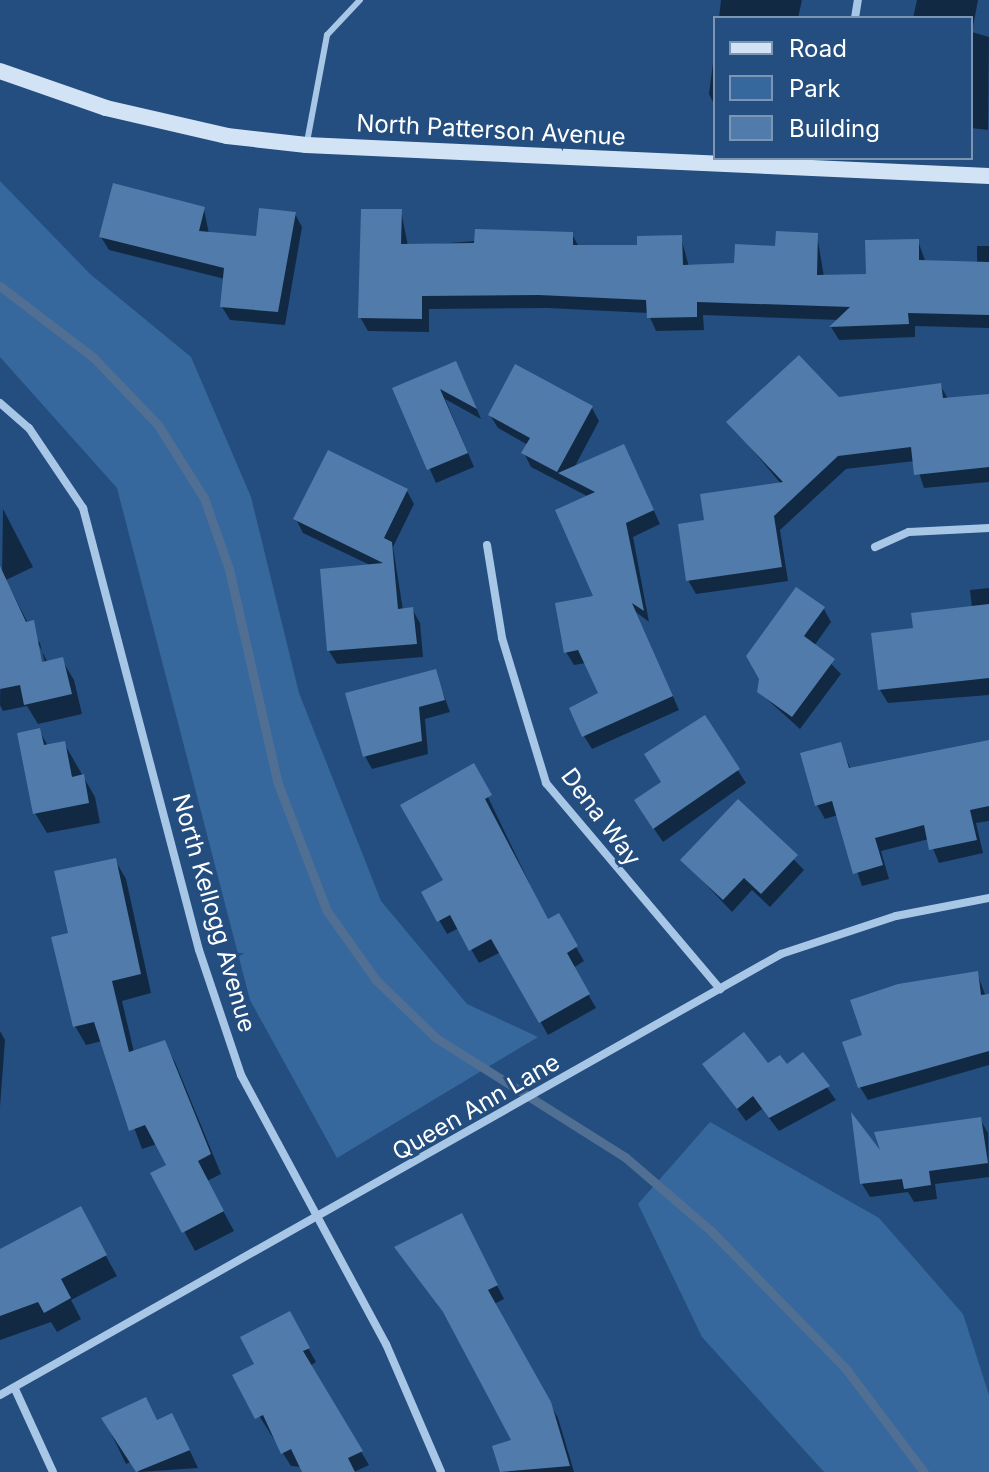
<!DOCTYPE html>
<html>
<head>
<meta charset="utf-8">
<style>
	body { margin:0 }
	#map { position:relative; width:989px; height:1472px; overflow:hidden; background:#234e7f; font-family:Inter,sans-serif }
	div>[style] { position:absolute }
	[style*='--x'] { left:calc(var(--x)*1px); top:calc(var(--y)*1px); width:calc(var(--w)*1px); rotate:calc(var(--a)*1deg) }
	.green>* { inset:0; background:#37689d }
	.shadow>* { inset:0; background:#0007 }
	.stream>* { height:9px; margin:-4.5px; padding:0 4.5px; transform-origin:4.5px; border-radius:4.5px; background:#506f93 }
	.building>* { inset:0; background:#507baa }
	.lane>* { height:6px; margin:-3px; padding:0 3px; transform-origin:3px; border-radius:3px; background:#a8c7e7 }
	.street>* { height:8px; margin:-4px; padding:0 4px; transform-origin:4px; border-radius:4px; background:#a8c7e7 }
	.secondary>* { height:16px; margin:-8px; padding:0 8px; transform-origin:8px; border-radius:8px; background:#d2e3f6 }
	span { translate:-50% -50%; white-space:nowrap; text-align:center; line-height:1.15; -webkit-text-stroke:6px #234e7f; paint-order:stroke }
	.street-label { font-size:24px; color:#fff }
	.legend { position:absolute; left:713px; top:16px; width:260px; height:144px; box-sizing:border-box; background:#234e7f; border:2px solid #7b95b2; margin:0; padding:10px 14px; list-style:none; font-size:24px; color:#fff }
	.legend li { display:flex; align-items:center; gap:16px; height:40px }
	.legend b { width:40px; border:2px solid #7b95b2 }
</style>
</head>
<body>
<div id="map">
	<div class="green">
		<div style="clip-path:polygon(0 181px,90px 274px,191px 357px,251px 497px,299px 693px,381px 901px,467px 1004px,538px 1037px,337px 1158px,250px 1000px,117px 488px,0 357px)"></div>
		<div style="clip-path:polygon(710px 1122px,879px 1218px,963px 1314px,989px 1395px,989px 1472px,824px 1472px,702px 1337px,638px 1204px)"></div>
	</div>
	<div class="shadow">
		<div style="clip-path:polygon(721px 0,802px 0,798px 18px,719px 18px)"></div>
		<div style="clip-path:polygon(917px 0,978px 0,972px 32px,989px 37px,988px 130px,971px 128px,971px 18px,913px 18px)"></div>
		<div style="clip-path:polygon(715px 48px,715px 106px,709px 94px)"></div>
		<div style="clip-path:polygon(204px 209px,209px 234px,258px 239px,295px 214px,302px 227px,285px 325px,230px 320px,222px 307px,225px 279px,109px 250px,101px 237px)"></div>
		<div style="clip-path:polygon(401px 211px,408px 246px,572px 234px,579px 247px,639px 247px,681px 237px,689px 267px,736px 265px,817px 235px,824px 277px,868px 276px,918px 241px,926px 263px,977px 264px,977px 246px,989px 246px,989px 328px,915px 326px,915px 337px,839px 340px,831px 327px,840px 320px,703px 315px,704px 330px,656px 331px,648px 313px,548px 308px,429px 309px,429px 332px,368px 331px,360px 317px)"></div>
		<div style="clip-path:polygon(463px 377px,481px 419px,445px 399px,474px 467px,436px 483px,394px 390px)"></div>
		<div style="clip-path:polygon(940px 385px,948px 399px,989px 396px,989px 482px,924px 488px,915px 461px,846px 469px,780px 530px,788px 581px,696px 594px,688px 580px,706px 522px,782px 485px,729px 422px)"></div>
		<div style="clip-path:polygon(592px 408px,599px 421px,574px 468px,624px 446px,660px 524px,633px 537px,649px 622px,636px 612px,679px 710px,592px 749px,584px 736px,600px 694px,586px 663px,574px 665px,566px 652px,596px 597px,589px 497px,531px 467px,524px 453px,528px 445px,498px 428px,490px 415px)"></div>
		<div style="clip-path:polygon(407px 491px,414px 504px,393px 547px,403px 610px,412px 609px,420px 623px,423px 657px,337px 664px,329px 651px,372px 566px,303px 533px,296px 519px)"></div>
		<div style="clip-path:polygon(evenodd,3px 509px,33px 567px,6px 580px,48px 663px,62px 660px,74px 680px,82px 714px,38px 724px,27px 706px,3px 711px,0 705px,3px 509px,35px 638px,40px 643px,47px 671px,43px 672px,35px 638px)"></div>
		<div style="clip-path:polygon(989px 588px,989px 695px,888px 703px,880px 690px,915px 630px,972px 608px,970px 590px)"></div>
		<div style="clip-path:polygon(824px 609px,831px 622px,814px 646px,841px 674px,800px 729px,759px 692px)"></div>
		<div style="clip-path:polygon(435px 671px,450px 712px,425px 719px,428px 754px,372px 769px,365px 756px)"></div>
		<div style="clip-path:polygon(704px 717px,746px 783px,663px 842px,644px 814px)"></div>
		<div style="clip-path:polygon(39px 730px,48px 746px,64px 743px,95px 797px,100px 823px,47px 833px,35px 813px)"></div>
		<div style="clip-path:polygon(989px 742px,989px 821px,976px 823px,983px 853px,939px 863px,929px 839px,881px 851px,889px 879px,862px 886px,838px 815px,825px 819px,817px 805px,840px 744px,851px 770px)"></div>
		<div style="clip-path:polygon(473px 766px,548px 922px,558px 916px,584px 961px,573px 968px,596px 1008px,548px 1035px,501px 952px,479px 963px,459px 928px,447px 934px,423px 892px,446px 881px)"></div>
		<div style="clip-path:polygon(738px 802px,804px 870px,770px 907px,752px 890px,732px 912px,683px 860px)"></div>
		<div style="clip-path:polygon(115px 860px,126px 879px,151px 993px,122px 1001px,134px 1052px,164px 1043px,175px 1062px,221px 1174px,207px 1181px,234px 1231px,195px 1251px,153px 1174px,168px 1166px,157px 1144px,142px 1149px,102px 1041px,86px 1045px,75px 1026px,70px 935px)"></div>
		<div style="clip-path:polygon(977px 973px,989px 1005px,989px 1065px,868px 1100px,860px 1087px,865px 1036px)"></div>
		<div style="clip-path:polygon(0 1031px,5px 1040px,0 1107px)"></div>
		<div style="clip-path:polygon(803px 1054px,836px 1100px,779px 1131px,762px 1109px,746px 1121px,705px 1065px,786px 1067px)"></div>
		<div style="clip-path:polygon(980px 1119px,988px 1133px,989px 1177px,935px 1184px,937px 1199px,914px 1202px,908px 1192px,870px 1197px,862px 1184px,884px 1159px)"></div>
		<div style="clip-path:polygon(91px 1229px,117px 1276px,71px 1300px,81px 1319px,57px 1332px,51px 1322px,0 1340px,0 1251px)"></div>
		<div style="clip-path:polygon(468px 1229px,504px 1299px,494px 1304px,558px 1418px,574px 1472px,503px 1472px,494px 1447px,514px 1441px,451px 1323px,397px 1248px)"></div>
		<div style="clip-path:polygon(289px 1314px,316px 1362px,310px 1366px,369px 1465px,354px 1472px,291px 1466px,242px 1389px)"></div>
		<div style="clip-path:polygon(104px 1419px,158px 1422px,181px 1432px,198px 1468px,139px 1472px,133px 1461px,126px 1464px)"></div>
	</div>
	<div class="stream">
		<div style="--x:0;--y:286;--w:117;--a:37.4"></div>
		<div style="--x:93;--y:357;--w:94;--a:46.3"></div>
		<div style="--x:158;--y:425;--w:86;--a:57.8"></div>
		<div style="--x:204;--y:498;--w:75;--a:70.6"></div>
		<div style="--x:229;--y:569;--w:217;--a:77.2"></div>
		<div style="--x:277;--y:781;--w:139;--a:69"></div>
		<div style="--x:327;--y:911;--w:85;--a:54.6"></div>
		<div style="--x:376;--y:980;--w:83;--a:44"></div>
		<div style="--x:436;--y:1038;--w:223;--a:32.2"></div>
		<div style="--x:625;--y:1157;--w:113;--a:40.7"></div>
		<div style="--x:711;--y:1231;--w:193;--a:45.6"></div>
		<div style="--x:846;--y:1369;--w:129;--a:52.9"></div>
	</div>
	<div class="building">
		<div style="clip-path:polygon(113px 183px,205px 207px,199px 231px,256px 236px,259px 208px,296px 212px,278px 312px,220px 307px,224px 268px,99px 237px)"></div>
		<div style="clip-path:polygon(361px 209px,402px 209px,401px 244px,474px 243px,475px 229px,573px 232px,573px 245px,637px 245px,637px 236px,682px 235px,683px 265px,734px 263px,735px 244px,775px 246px,776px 231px,818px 233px,817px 275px,866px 274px,865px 240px,919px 239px,919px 260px,989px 262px,989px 315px,908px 313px,909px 324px,829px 327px,850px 307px,697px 302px,697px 317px,647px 318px,646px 300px,539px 295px,422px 296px,422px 319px,358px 318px)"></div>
		<div style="clip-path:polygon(799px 355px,839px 397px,941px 383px,943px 398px,989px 394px,989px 467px,914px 475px,911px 447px,838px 456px,774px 516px,782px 567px,686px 581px,678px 524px,704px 520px,700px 494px,783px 482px,726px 422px)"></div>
		<div style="clip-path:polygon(456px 361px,477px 409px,440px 389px,468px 453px,427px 470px,392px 388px)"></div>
		<div style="clip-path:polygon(515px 364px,593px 406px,557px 472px,521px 453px,530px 438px,488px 415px)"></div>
		<div style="clip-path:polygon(624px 444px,654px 510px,626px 523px,644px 611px,632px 603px,673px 696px,582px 737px,569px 708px,598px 693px,578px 650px,564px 653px,555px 603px,593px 596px,555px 510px,595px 492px,558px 473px)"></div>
		<div style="clip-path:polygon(328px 450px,408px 489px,384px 538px,392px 542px,398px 609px,413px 607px,417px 644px,327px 651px,320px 569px,383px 563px,293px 519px)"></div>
		<div style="clip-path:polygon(0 566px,26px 622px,34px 620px,42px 662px,63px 657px,72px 694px,24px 705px,20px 685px,0 689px)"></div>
		<div style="clip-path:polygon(796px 587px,825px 607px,804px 636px,835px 659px,792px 717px,757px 692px,759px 679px,746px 656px)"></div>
		<div style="clip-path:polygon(989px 604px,989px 678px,878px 690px,871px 633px,913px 628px,911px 613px)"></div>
		<div style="clip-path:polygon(436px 669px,445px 700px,419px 707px,422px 741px,363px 757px,345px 693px)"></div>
		<div style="clip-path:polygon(705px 715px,740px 769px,653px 829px,634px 800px,661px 782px,644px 754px)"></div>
		<div style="clip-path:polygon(40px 728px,44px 745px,65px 741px,72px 777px,84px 774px,89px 803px,33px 814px,17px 733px)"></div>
		<div style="clip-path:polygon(989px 740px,989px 806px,970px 810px,977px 840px,929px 850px,924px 825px,875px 838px,883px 865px,853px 874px,832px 801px,815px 806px,800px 753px,841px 742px,849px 768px)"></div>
		<div style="clip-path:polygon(474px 763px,492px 795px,485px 799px,548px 919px,559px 913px,578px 946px,567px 953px,590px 994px,539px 1023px,491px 939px,469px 951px,450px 915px,437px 922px,421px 892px,443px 880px,400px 805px)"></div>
		<div style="clip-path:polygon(738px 799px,798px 855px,761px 894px,744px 878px,723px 900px,680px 860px)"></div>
		<div style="clip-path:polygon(116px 858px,141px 974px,112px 981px,129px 1052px,165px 1040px,211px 1154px,198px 1161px,224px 1211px,182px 1233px,150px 1173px,166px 1165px,145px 1125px,129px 1131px,94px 1022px,73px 1027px,51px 937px,68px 933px,54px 871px)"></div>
		<div style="clip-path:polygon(978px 971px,981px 995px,989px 994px,989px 1051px,858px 1088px,842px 1042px,862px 1035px,850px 1000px,898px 984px)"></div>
		<div style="clip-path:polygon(744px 1032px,768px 1063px,780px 1055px,787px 1064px,803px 1052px,830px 1086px,769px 1118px,753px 1096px,737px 1109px,702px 1064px)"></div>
		<div style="clip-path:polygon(851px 1112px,880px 1150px,874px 1132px,981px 1117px,988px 1163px,929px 1171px,931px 1185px,904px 1189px,902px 1179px,860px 1184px)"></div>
		<div style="clip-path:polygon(81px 1206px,107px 1255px,61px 1279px,71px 1298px,44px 1313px,38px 1302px,0 1316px,0 1249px)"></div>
		<div style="clip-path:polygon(462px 1213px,498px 1285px,488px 1290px,551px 1402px,570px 1466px,500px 1472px,492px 1446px,511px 1440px,443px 1312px,394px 1247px)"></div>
		<div style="clip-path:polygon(290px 1311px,310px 1348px,303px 1351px,363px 1451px,348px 1458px,355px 1472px,302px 1472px,291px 1449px,281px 1454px,263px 1415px,255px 1419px,232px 1375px,254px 1364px,240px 1337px)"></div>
		<div style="clip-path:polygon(146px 1397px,157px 1420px,172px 1413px,190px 1450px,136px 1472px,101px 1418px)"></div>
	</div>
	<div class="lane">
		<div style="--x:307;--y:142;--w:109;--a:-79.4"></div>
		<div style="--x:327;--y:35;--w:48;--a:-46.7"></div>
	</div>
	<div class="street">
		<div style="--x:855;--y:18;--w:18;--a:-81"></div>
		<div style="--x:0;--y:403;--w:38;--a:41"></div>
		<div style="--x:29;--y:428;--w:97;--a:56"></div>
		<div style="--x:83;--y:508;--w:457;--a:75.3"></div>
		<div style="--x:199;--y:950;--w:132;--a:71.4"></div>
		<div style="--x:241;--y:1075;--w:306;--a:61.7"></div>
		<div style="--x:386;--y:1344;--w:139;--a:66.7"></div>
		<div style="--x:487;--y:545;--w:94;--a:80.8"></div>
		<div style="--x:502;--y:638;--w:152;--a:73.1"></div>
		<div style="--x:546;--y:783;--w:270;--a:49.8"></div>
		<div style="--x:875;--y:547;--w:37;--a:-24"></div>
		<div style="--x:909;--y:532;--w:80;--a:-2.9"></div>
		<div style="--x:15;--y:1389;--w:91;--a:65.4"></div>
		<div style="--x:0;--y:1395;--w:897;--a:-29.45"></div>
		<div style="--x:781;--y:954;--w:121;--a:-18.3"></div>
		<div style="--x:896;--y:916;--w:95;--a:-11"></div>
	</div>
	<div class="secondary">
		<div style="--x:0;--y:71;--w:112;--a:19.2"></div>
		<div style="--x:106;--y:108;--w:124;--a:13"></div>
		<div style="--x:227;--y:136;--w:80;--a:6.5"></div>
		<div style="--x:306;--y:145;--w:684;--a:2.6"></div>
	</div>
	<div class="street-label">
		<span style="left:491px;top:130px;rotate:3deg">North Patterson Avenue</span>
		<span style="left:601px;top:817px;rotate:53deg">Dena Way</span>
		<span style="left:214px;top:913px;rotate:74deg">North Kellogg Avenue</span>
		<span style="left:476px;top:1107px;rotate:-30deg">Queen Ann Lane</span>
	</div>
	<ul class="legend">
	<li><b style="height:10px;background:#d2e3f6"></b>Road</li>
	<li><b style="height:22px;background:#37689d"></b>Park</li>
	<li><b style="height:22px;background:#507baa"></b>Building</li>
	</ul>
</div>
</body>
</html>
